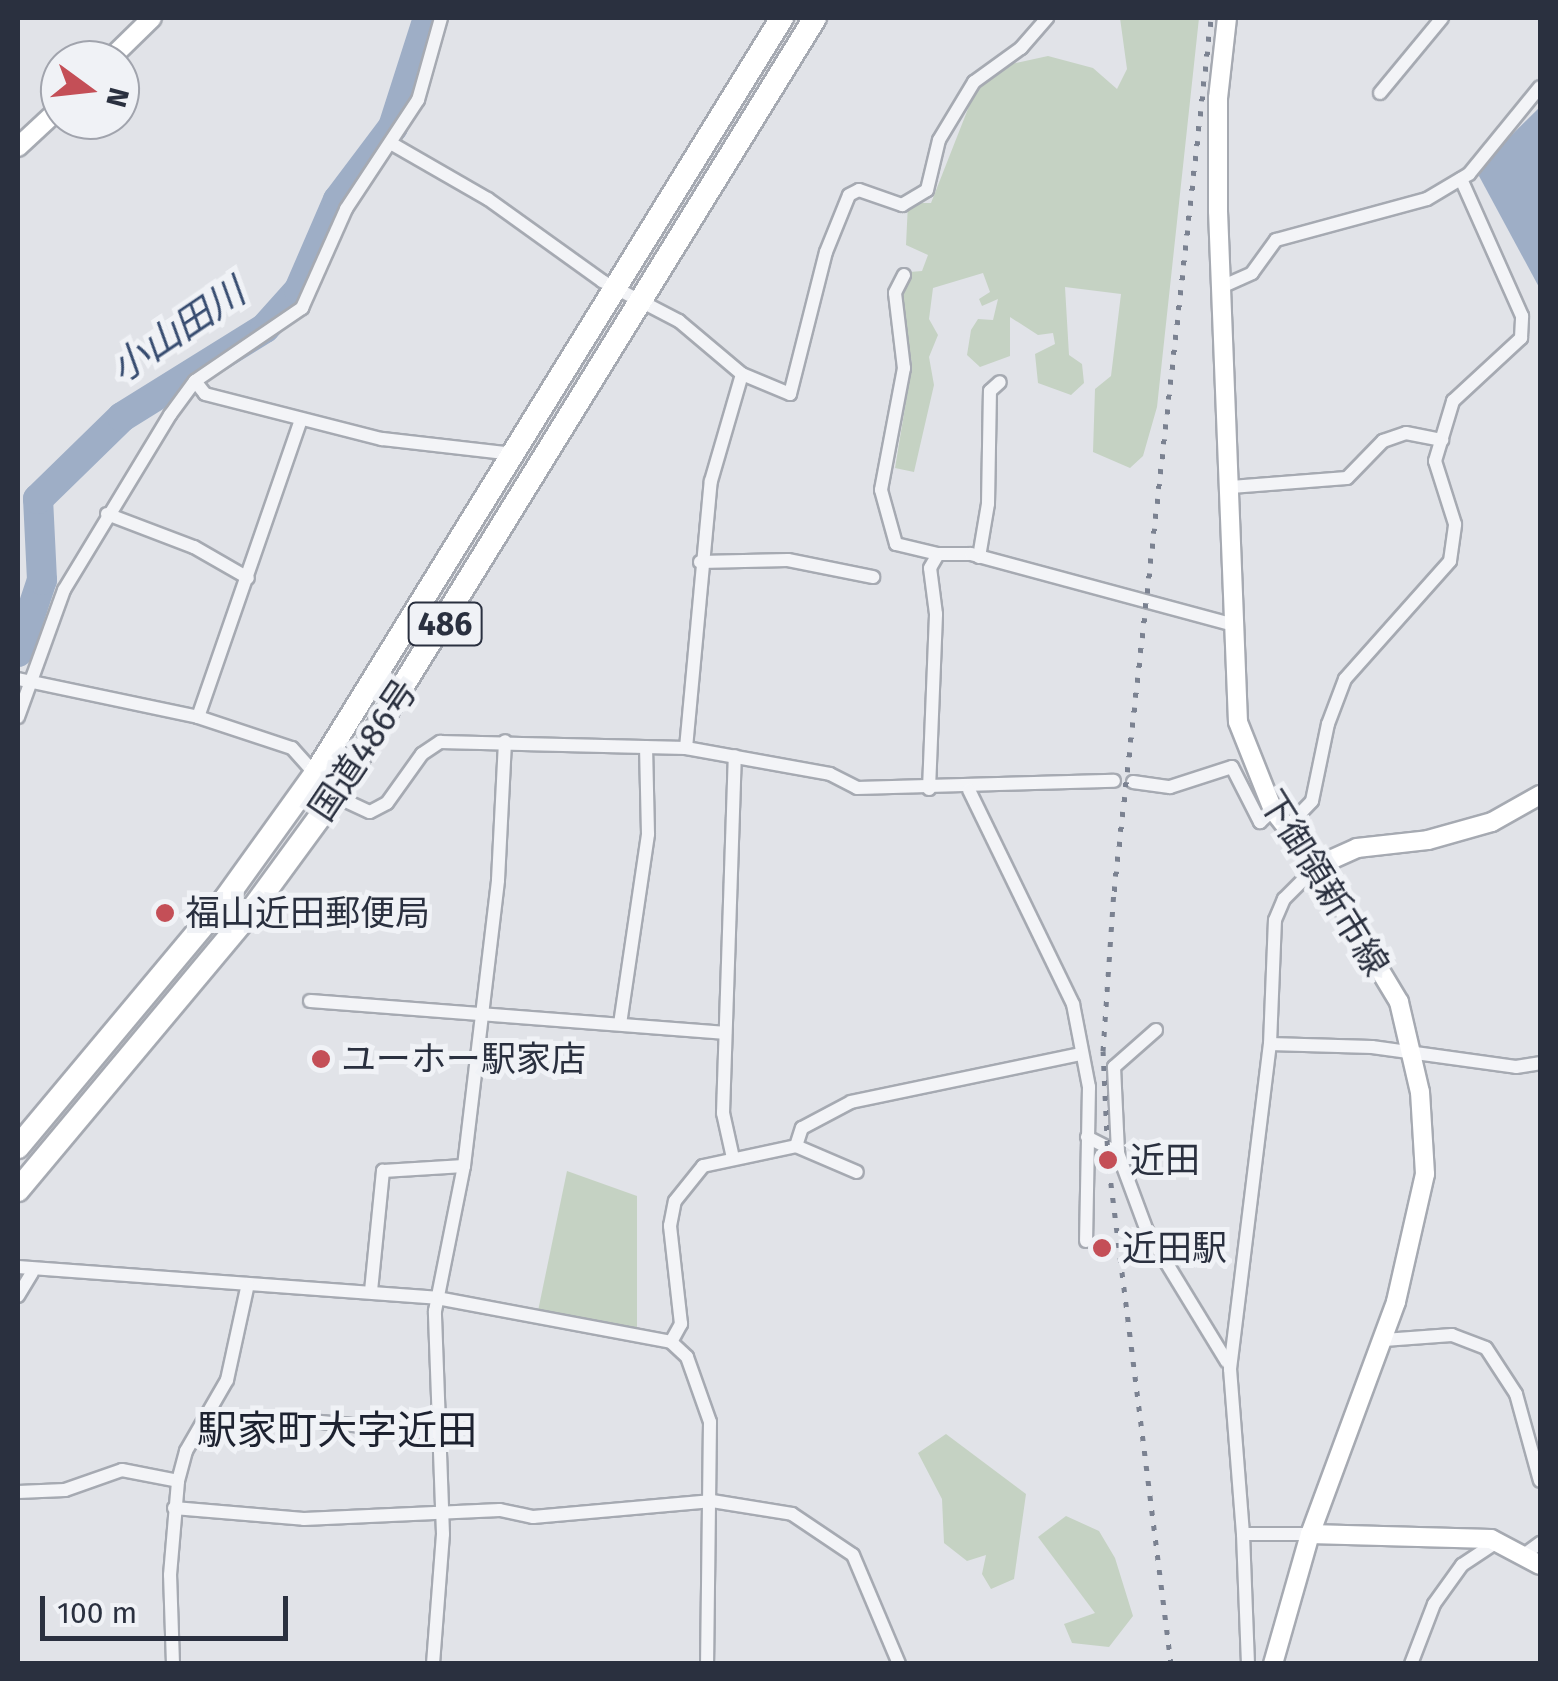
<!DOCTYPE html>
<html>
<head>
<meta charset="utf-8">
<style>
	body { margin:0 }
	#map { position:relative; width:1558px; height:1681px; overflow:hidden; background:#e1e3e8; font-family:"Fira Sans","Noto Sans JP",sans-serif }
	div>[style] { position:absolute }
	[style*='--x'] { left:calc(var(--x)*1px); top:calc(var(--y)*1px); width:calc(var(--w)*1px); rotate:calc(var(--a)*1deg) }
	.green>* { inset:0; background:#c5d2c3 }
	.water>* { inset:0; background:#9eaec6 }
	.river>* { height:30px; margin:-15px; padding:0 15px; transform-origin:15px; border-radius:15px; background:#9eaec6 }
	.roads { filter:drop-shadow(2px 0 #a6aab2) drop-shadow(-2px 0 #a6aab2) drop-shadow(0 2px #a6aab2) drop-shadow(0 -2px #a6aab2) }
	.street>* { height:12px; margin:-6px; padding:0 6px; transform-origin:6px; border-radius:6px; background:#f3f4f7 }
	.secondary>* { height:18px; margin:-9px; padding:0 9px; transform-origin:9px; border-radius:9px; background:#fff }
	.highway>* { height:22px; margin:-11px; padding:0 11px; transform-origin:11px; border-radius:11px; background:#fff }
	.rail>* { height:5px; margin-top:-2.5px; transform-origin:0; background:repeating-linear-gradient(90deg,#7b8291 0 5px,transparent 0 15px) }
	.dots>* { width:28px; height:28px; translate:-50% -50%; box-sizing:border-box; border:5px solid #f0f2f6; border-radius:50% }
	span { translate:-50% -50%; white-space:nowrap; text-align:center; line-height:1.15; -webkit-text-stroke:10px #f0f2f6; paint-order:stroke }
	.shield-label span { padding:2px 8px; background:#f0f2f6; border:2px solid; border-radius:8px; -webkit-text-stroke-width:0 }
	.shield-label { font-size:32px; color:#2a303f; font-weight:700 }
	.street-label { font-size:35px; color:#2a303f }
	.poi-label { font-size:35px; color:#2a303f }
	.left { translate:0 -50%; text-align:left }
	.water-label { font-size:38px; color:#374c70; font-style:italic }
	.quarter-label { font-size:40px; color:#1d2230 }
	.frame { position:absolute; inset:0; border:20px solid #2a303f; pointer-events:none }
	.north { position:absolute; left:40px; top:40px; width:100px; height:100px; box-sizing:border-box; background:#f0f2f6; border:2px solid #a1a4ad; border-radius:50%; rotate:105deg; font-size:28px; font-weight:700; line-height:40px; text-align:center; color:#2a303f }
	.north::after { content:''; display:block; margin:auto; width:35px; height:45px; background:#c44f57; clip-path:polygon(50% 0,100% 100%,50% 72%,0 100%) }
	.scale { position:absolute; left:40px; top:1596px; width:248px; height:45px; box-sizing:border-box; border:5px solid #2a303f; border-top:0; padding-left:12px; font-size:30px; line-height:35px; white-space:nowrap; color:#2a303f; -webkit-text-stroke:8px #f0f2f6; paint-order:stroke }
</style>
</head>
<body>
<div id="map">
	<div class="green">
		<div style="clip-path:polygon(1120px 18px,1199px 18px,1157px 407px,1143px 456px,1130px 468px,1093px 452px,1095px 389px,1111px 376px,1121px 294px,1065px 287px,1069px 355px,1082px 364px,1084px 383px,1071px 395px,1038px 383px,1035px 354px,1055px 344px,1053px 333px,1038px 335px,1010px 317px,1010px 356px,980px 367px,967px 355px,971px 330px,978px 319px,993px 320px,998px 299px,982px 306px,979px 299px,990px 292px,983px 273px,933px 288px,929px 319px,938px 335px,929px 357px,934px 385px,914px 472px,895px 468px,912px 365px,902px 300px,910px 272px,922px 271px,928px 255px,906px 245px,908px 203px,931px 203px,975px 91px,1002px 66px,1048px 56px,1093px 68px,1117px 89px,1127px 69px)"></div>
		<div style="clip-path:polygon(567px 1171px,637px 1196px,637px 1329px,538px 1311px)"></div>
		<div style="clip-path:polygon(946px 1434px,1026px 1494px,1014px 1579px,991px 1589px,982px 1574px,986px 1555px,967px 1561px,944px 1543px,942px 1499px,918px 1453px)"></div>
		<div style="clip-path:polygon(1066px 1516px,1099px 1531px,1115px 1558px,1133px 1616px,1109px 1647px,1072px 1643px,1064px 1624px,1095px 1613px,1038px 1537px)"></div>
	</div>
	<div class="water">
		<div style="clip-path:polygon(1540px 107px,1540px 289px,1479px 176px,1483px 163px)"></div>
	</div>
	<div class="river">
		<div style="--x:18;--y:652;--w:76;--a:-71.6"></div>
		<div style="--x:42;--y:580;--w:81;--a:-92.8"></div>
		<div style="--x:38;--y:499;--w:117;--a:-44.3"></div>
		<div style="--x:122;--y:417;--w:168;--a:-31.9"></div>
		<div style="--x:265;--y:328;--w:51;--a:-48.2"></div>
		<div style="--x:299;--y:290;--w:98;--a:-66.6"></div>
		<div style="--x:338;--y:200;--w:91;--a:-53"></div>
		<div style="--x:393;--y:127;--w:114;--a:-72.2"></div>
	</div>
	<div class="roads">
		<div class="street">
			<div style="--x:1380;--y:93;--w:97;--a:-50.4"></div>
			<div style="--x:394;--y:145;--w:108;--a:29.9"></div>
			<div style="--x:488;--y:199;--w:140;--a:35.7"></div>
			<div style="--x:602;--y:281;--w:87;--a:27.5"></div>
			<div style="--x:679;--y:321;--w:82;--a:40.1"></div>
			<div style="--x:742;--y:374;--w:52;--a:22.6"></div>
			<div style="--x:790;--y:394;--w:146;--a:-75.8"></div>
			<div style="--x:826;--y:252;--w:61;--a:-68"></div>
			<div style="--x:849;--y:195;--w:11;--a:-27"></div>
			<div style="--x:859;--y:190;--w:46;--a:19.2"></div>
			<div style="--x:902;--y:205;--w:29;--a:-31"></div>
			<div style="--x:927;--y:190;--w:51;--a:-76.5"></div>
			<div style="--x:939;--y:140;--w:68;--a:-58.9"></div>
			<div style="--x:974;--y:82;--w:58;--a:-35.9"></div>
			<div style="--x:1021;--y:48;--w:40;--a:-49"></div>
			<div style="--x:904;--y:275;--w:20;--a:117"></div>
			<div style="--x:895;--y:293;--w:76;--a:83.2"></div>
			<div style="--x:904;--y:368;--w:124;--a:100.7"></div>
			<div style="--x:881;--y:490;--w:56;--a:74.5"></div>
			<div style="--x:896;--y:544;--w:43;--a:13.4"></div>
			<div style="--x:1219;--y:288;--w:36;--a:-24"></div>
			<div style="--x:1252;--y:273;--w:41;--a:-54"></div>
			<div style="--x:1276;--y:240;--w:156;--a:-15.2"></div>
			<div style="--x:1427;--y:199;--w:49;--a:-30.8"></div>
			<div style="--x:1469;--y:174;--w:112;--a:-50.8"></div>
			<div style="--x:195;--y:381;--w:16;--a:52"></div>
			<div style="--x:205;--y:394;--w:183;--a:14.3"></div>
			<div style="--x:382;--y:439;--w:133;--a:6.5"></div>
			<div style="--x:1231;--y:487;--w:116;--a:-4.4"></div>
			<div style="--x:1347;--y:478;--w:52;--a:-45.8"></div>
			<div style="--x:1383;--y:441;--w:24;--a:-19"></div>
			<div style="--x:1406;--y:433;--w:37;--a:11"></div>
			<div style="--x:107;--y:514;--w:93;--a:20.8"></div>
			<div style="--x:194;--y:547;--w:62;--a:29.9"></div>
			<div style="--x:979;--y:557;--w:54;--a:-80.4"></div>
			<div style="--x:988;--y:504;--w:113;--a:-89"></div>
			<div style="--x:990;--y:391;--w:13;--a:-42"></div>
			<div style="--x:700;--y:562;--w:88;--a:-1.3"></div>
			<div style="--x:788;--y:560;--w:87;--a:11.3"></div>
			<div style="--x:18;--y:679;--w:184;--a:11.9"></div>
			<div style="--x:198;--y:717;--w:99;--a:18.3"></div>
			<div style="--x:292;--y:748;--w:64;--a:48.1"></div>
			<div style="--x:335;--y:796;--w:38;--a:25"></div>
			<div style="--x:370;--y:812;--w:19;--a:-28"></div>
			<div style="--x:387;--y:803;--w:60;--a:-54.5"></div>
			<div style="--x:422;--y:754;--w:22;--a:-34"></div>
			<div style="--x:440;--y:742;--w:246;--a:1.4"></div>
			<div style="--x:686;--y:748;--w:146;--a:10.2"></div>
			<div style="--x:830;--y:774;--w:30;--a:27"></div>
			<div style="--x:857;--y:788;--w:257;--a:-1.6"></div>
			<div style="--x:18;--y:717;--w:135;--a:-70.1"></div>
			<div style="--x:64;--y:590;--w:205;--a:-58.8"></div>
			<div style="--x:170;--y:415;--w:42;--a:-53.7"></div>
			<div style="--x:195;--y:381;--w:130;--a:-34.3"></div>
			<div style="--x:302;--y:308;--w:108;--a:-66"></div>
			<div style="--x:346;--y:209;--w:131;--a:-56.6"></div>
			<div style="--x:418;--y:100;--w:85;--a:-74.3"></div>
			<div style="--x:198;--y:717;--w:315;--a:-70.9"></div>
			<div style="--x:686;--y:748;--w:268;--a:-84.7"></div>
			<div style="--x:711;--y:481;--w:111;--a:-73.8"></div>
			<div style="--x:1133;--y:782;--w:37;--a:8"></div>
			<div style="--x:1170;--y:787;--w:65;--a:-17.9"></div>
			<div style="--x:1232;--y:767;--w:62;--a:63"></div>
			<div style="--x:1260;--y:822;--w:18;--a:-43"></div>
			<div style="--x:929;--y:789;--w:175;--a:-87.7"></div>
			<div style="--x:936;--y:614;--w:46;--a:-97.4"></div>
			<div style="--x:930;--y:568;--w:16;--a:-60"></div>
			<div style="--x:938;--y:554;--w:33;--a:0"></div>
			<div style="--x:971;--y:554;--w:268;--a:15.1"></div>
			<div style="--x:969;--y:790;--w:238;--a:64.1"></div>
			<div style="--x:1073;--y:1004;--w:85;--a:79.1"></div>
			<div style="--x:1089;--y:1087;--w:154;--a:91.1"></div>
			<div style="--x:1287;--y:827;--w:36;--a:-46"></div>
			<div style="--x:1312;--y:801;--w:79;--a:-78.3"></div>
			<div style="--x:1328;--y:724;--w:48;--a:-69.3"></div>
			<div style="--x:1345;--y:679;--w:158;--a:-48.3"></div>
			<div style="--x:1450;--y:561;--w:37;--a:-82"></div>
			<div style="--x:1455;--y:524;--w:66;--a:-107.6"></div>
			<div style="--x:1435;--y:461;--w:63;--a:-73.3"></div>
			<div style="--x:1453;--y:401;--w:93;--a:-42.8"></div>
			<div style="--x:1521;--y:338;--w:22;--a:-87"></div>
			<div style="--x:1522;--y:316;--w:150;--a:-114"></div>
			<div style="--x:310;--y:1001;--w:415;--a:4.4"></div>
			<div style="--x:620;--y:1024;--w:192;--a:-81.6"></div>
			<div style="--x:648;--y:834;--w:87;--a:-91.3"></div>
			<div style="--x:1156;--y:1030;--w:56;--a:138.6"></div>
			<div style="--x:1114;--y:1067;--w:86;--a:87.3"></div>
			<div style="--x:1118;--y:1153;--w:83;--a:69.6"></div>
			<div style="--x:1147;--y:1231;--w:153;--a:58.6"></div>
			<div style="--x:1270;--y:1044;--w:102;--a:1.7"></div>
			<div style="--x:1372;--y:1047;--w:145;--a:7.9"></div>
			<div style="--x:1516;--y:1067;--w:24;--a:-9"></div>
			<div style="--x:1087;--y:1137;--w:35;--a:27"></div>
			<div style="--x:796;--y:1146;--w:19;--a:-72"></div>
			<div style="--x:802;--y:1128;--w:55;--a:-28"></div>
			<div style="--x:851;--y:1102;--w:234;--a:-11.8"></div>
			<div style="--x:733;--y:1158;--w:46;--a:-102.5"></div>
			<div style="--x:723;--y:1113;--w:357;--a:-88.1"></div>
			<div style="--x:18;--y:1267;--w:420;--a:4.2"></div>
			<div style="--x:437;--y:1298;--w:238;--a:10.6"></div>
			<div style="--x:671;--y:1342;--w:22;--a:43"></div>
			<div style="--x:687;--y:1357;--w:69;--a:70.5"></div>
			<div style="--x:710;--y:1422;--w:242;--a:90.7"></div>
			<div style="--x:371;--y:1291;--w:121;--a:-84.3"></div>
			<div style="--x:383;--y:1171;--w:81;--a:-3.5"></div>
			<div style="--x:18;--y:1296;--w:27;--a:-59"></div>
			<div style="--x:1384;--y:1340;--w:68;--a:-4.2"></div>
			<div style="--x:1452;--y:1335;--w:36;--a:21"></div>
			<div style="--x:1486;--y:1348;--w:55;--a:56.9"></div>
			<div style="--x:1516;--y:1394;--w:90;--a:74.6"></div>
			<div style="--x:671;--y:1342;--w:21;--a:-61"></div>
			<div style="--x:681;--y:1324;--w:99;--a:-96.4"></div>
			<div style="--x:670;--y:1226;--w:25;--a:-79"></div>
			<div style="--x:675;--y:1201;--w:45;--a:-51.3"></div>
			<div style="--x:703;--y:1166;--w:95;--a:-12.1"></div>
			<div style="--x:796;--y:1146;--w:66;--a:23.1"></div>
			<div style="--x:301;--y:1420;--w:137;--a:5.5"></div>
			<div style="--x:18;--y:1492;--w:47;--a:-2.4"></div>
			<div style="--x:65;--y:1490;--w:60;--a:-19.3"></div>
			<div style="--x:122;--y:1470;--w:57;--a:11.1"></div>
			<div style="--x:174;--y:1508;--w:130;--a:4.8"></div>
			<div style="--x:304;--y:1519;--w:196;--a:-2.6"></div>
			<div style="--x:500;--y:1510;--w:34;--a:12"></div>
			<div style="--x:533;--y:1517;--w:180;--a:-5.1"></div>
			<div style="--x:712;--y:1501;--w:81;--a:9.2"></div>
			<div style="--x:792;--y:1514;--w:73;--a:33.9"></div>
			<div style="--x:853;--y:1555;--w:118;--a:67.1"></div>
			<div style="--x:1243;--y:1534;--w:130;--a:87.8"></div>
			<div style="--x:1310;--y:1534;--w:67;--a:180"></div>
			<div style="--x:1243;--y:1534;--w:166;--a:-94.5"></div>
			<div style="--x:1230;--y:1369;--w:327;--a:-83"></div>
			<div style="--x:1270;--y:1044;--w:124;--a:-87.7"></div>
			<div style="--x:1275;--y:920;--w:23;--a:-67"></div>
			<div style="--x:1284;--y:899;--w:47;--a:-45"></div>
			<div style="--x:1525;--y:1554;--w:19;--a:-36"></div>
			<div style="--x:173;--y:1664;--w:89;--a:-91.9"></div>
			<div style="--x:170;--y:1575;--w:94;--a:-85.1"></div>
			<div style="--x:178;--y:1481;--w:31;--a:-75"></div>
			<div style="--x:186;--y:1451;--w:82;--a:-60"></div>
			<div style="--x:227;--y:1380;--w:98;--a:-77.7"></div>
			<div style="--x:433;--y:1664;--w:130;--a:-85.6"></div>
			<div style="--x:443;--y:1534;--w:223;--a:-92.1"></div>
			<div style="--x:435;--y:1311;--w:148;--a:-78.7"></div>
			<div style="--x:464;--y:1166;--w:288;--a:-83.2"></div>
			<div style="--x:498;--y:880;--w:139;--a:-87.1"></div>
			<div style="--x:1411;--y:1664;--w:64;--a:-69"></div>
			<div style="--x:1434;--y:1604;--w:48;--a:-54.3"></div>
			<div style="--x:1462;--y:1565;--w:43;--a:-33.7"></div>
		</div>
		<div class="secondary">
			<div style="--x:1227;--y:18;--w:81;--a:96.4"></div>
			<div style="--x:1218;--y:98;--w:113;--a:90"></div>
			<div style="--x:1218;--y:211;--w:511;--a:87.76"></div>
			<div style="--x:1238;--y:722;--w:95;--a:68.3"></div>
			<div style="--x:1273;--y:810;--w:71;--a:51.8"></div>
			<div style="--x:1317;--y:866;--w:159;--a:58.9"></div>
			<div style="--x:1399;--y:1002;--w:92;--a:76.9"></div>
			<div style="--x:1420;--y:1092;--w:82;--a:86.5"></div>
			<div style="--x:1425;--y:1174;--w:131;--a:102.8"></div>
			<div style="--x:1396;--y:1302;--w:247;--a:110.3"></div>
			<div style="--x:1310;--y:1534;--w:135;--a:105.9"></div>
			<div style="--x:109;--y:60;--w:60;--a:-44.3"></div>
			<div style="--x:18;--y:147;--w:57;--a:-42.9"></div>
			<div style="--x:1317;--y:866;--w:44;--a:-24.2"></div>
			<div style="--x:1357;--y:848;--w:71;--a:-6.4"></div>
			<div style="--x:1428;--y:840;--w:66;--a:-15.7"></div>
			<div style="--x:1492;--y:822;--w:55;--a:-29.4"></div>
			<div style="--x:1310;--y:1534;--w:181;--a:1.6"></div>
			<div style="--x:1491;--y:1539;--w:55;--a:28"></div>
		</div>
		<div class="highway">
			<div style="--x:18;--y:1147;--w:324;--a:-50.1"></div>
			<div style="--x:226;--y:898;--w:153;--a:-54.3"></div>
			<div style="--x:315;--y:774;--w:889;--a:-58.3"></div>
			<div style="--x:18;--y:1190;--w:359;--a:-50.1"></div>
			<div style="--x:248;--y:915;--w:147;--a:-53.8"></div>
			<div style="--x:335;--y:796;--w:914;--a:-58.33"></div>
		</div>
	</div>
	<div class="rail">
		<div style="--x:1171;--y:1664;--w:508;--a:-97.13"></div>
		<div style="--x:1108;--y:1160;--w:109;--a:-92.6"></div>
		<div style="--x:1103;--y:1051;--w:160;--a:-86.1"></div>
		<div style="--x:1114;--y:891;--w:878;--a:-83.66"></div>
	</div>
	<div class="dots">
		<div style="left:165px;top:913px;background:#c44f57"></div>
		<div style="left:321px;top:1059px;background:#c44f57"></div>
		<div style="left:1108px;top:1160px;background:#c44f57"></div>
		<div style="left:1102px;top:1248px;background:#c44f57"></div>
	</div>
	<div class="shield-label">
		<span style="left:445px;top:624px">486</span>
	</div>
	<div class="street-label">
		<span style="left:363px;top:750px;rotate:-56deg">国道486号</span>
		<span style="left:1324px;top:883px;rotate:58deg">下御領新市線</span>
	</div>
	<div class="poi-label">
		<span class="left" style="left:185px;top:913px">福山近田郵便局</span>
		<span class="left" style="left:341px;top:1059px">ユーホー駅家店</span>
		<span class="left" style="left:1130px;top:1160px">近田</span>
		<span class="left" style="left:1122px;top:1248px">近田駅</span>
	</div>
	<div class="water-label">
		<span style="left:178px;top:331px;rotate:-34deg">小山田川</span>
	</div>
	<div class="quarter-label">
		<span style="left:337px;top:1431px">駅家町大字近田</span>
	</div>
	<div class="frame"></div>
	<div class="north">N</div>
	<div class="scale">100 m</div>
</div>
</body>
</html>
